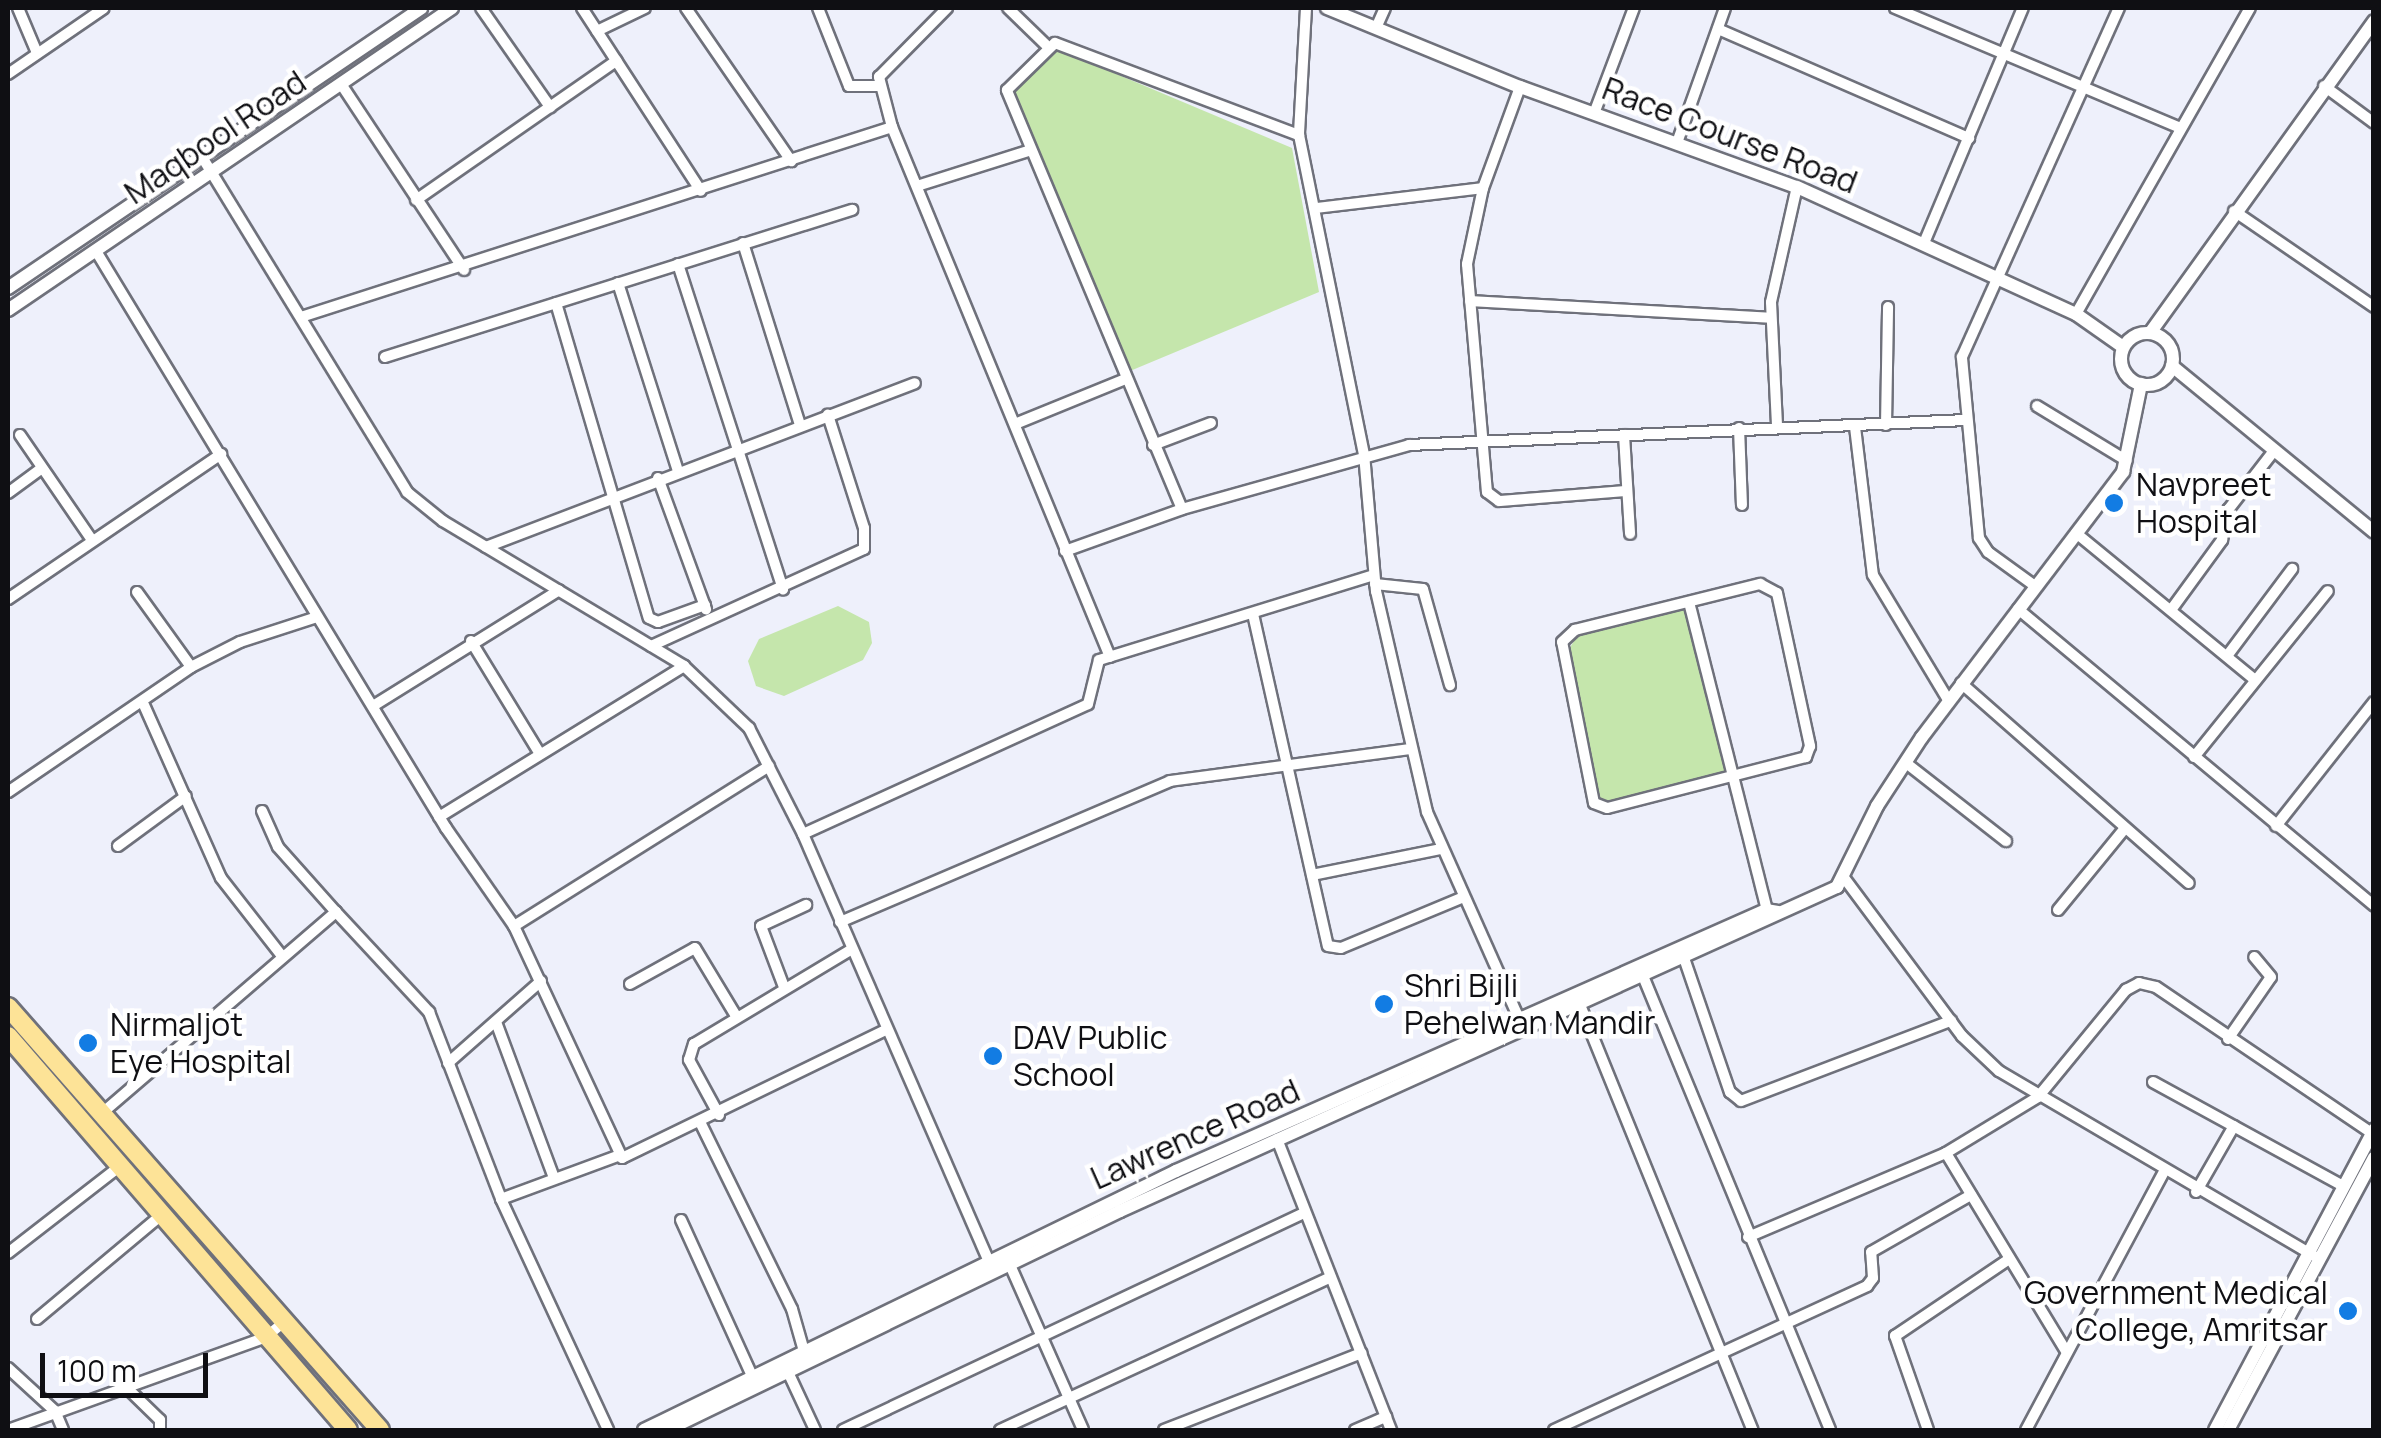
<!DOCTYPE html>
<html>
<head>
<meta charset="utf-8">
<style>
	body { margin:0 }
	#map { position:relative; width:2381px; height:1438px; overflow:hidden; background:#eef0fb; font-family:Manrope,sans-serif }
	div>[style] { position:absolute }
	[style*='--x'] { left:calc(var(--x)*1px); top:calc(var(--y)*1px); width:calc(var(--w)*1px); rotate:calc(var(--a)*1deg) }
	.green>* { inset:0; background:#c5e6ac }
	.roads { filter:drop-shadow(2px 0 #6f717b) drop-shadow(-2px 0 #6f717b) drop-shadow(0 2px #6f717b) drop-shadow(0 -2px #6f717b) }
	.minor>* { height:10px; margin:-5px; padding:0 5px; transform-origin:5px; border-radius:5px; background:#fff }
	.tertiary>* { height:12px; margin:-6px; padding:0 6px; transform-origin:6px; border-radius:6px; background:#fff }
	.tertiary>.ring { margin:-6px; padding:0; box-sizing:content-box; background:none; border:12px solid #fff; border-radius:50% }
	.primary>* { height:18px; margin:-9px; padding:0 9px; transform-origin:9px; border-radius:9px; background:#fde397 }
	.dots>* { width:28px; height:28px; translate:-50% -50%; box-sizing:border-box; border:5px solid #fff; border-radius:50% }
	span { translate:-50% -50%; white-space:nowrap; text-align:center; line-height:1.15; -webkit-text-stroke:9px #fff; paint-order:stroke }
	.street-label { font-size:32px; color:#0f0f13 }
	.poi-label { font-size:32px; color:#0f0f13 }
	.left { translate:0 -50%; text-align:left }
	.right { translate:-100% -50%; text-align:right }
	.frame { position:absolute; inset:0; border:10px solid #0f0f13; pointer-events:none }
	.scale { position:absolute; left:40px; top:1353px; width:168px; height:45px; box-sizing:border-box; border:5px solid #0f0f13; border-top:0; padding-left:12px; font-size:30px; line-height:35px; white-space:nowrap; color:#0f0f13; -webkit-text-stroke:8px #fff; paint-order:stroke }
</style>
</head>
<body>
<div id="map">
	<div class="green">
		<div style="clip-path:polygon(1050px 46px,1292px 148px,1319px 292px,1130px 371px,1009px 95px)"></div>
		<div style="clip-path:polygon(838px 606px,869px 622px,872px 643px,863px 660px,784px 696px,756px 686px,748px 661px,759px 639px)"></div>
		<div style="clip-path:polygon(1685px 608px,1727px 771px,1599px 804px,1563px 659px,1577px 636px)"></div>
	</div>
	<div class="roads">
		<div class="minor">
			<div style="--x:18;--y:8;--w:49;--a:67.1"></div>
			<div style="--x:481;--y:8;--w:121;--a:55.1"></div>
			<div style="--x:582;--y:8;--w:218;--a:57"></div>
			<div style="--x:686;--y:8;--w:186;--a:55.5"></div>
			<div style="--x:818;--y:8;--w:84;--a:68.3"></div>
			<div style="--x:849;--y:86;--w:30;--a:0"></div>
			<div style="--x:1008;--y:8;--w:53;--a:44.2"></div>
			<div style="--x:1306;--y:8;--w:127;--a:93.2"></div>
			<div style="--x:1299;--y:135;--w:326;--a:78.5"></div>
			<div style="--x:1364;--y:454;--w:138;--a:85"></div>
			<div style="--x:1376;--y:591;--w:227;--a:77"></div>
			<div style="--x:1427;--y:812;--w:229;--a:66"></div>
			<div style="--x:1895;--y:8;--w:310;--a:22.8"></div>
			<div style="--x:1376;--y:28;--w:22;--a:-66"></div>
			<div style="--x:1718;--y:29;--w:274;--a:23.5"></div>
			<div style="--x:597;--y:31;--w:53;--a:-25.6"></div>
			<div style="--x:8;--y:74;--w:116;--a:-34.5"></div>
			<div style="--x:341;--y:84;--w:223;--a:56.5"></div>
			<div style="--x:2324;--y:86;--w:62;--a:36.5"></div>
			<div style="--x:1520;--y:87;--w:108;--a:110.1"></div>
			<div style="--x:1483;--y:188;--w:78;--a:101.9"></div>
			<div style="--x:1467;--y:264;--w:229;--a:85"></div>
			<div style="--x:1487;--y:492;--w:15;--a:37"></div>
			<div style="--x:1499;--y:501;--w:128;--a:-4.5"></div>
			<div style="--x:1595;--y:111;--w:110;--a:-69.3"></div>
			<div style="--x:892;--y:127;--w:573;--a:67.64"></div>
			<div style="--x:1678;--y:140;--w:140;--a:-70.4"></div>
			<div style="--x:202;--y:157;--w:393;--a:58.5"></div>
			<div style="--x:407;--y:492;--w:46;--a:38.9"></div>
			<div style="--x:443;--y:521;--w:281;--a:31"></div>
			<div style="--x:684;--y:666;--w:90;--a:43.6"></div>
			<div style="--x:749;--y:728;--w:119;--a:63"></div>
			<div style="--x:803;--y:834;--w:464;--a:66.5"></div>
			<div style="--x:917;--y:186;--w:116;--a:-17.5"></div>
			<div style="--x:416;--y:200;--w:244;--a:-34.8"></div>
			<div style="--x:1316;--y:208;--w:168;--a:-6.8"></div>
			<div style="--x:2234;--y:211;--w:170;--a:34.4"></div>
			<div style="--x:743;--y:243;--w:191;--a:72.6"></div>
			<div style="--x:1924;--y:243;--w:255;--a:-67.2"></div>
			<div style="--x:96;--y:251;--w:675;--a:58.76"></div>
			<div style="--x:446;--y:828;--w:119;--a:55.2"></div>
			<div style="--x:514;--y:926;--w:256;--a:65"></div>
			<div style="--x:622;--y:1158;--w:293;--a:-25.9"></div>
			<div style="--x:678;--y:264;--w:342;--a:72.1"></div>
			<div style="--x:618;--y:283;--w:197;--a:72.3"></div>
			<div style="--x:1470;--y:301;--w:300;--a:3.2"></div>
			<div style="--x:556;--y:303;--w:328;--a:73.6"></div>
			<div style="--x:649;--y:618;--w:10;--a:24"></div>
			<div style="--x:658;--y:622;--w:50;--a:-19.9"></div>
			<div style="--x:2076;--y:314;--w:352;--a:-60.4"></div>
			<div style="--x:301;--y:317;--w:621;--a:-17.82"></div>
			<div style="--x:892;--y:127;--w:52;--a:-104.6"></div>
			<div style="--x:879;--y:77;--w:97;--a:-45.4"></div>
			<div style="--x:385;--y:357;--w:490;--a:-17.5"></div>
			<div style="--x:2037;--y:406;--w:105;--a:31.4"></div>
			<div style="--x:1015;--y:424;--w:119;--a:-22.2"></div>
			<div style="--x:1777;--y:425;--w:123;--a:-92.8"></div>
			<div style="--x:1771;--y:302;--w:118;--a:-77.3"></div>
			<div style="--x:1886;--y:425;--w:118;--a:-89"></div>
			<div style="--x:1855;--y:427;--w:149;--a:83.1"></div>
			<div style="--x:1873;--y:575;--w:146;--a:59"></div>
			<div style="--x:1739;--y:428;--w:77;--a:87.8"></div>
			<div style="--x:20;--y:435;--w:127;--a:55.6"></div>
			<div style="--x:1624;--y:435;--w:99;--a:86.5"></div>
			<div style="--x:1153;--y:445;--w:62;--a:-20.8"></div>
			<div style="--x:658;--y:478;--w:140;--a:69.9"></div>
			<div style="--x:8;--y:493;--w:42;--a:-36.3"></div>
			<div style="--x:1182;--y:509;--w:454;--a:-112.7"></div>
			<div style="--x:1007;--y:90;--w:67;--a:-44.4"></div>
			<div style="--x:1055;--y:43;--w:261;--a:20.7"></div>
			<div style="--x:2076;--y:533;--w:230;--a:39.4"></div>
			<div style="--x:486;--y:547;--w:459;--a:-20.9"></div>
			<div style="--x:1065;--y:551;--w:124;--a:-19.7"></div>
			<div style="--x:1182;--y:509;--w:236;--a:-15.7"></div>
			<div style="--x:1409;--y:445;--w:558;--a:-2.57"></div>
			<div style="--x:1375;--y:584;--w:48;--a:5.9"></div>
			<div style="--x:1423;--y:589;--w:100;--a:74.3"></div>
			<div style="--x:1760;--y:584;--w:19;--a:28"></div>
			<div style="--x:1777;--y:593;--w:157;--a:77.8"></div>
			<div style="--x:1810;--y:746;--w:12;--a:110"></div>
			<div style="--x:1806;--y:757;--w:205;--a:165.6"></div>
			<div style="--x:1607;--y:808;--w:14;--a:-159"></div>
			<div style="--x:1594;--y:803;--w:164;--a:-101.2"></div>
			<div style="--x:1562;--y:642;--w:18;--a:-43"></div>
			<div style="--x:1575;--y:630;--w:191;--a:-14"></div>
			<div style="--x:2035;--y:586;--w:58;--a:-144.1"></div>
			<div style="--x:1988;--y:552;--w:17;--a:-123"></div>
			<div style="--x:1979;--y:538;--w:182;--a:-95.4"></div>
			<div style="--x:1962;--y:357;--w:383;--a:-65.8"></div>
			<div style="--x:137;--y:592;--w:92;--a:54.2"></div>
			<div style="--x:8;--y:599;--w:258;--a:-34.2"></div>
			<div style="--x:1689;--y:602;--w:323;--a:75.8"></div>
			<div style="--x:2018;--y:609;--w:464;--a:39.8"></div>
			<div style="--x:2171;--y:610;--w:87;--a:-53.9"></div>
			<div style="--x:2222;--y:540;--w:31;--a:-79"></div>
			<div style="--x:2228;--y:510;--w:73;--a:-52.2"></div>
			<div style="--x:1253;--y:614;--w:340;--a:77.3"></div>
			<div style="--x:1328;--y:946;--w:13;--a:9"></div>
			<div style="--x:1341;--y:948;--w:130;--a:-22.6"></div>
			<div style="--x:471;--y:641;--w:132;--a:58.6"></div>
			<div style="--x:651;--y:646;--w:234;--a:-24.5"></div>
			<div style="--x:864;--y:549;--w:21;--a:-90"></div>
			<div style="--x:864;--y:528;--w:119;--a:-107.7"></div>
			<div style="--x:2227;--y:656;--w:109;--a:-53.2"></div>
			<div style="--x:1961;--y:683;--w:303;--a:41.3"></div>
			<div style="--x:144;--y:705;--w:189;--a:66"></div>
			<div style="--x:221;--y:878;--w:99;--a:52"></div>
			<div style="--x:373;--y:706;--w:219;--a:-31.9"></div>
			<div style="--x:2194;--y:757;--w:213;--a:-51.1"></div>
			<div style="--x:1906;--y:763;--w:127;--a:38"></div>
			<div style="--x:8;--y:792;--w:222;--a:-34.3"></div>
			<div style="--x:191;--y:667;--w:55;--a:-27"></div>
			<div style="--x:240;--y:642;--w:81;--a:-18"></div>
			<div style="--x:262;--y:811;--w:39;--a:66"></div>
			<div style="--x:278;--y:847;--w:87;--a:48.3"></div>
			<div style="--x:439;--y:817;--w:288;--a:-31.6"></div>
			<div style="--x:2276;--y:826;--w:158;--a:-51.7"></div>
			<div style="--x:803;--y:834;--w:313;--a:-24.5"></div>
			<div style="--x:1088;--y:704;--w:45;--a:-76"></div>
			<div style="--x:1099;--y:660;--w:287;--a:-17.2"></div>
			<div style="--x:118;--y:846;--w:84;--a:-36.3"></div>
			<div style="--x:1312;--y:875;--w:132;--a:-11.4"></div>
			<div style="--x:1845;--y:879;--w:196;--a:53.3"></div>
			<div style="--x:1962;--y:1036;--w:51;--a:43.4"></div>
			<div style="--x:1999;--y:1071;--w:365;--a:30.4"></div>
			<div style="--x:2058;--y:910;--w:106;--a:-50.7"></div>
			<div style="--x:840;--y:922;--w:359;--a:-23.1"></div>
			<div style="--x:1170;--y:781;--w:241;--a:-7.6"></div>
			<div style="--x:514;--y:926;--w:301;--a:-32.1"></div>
			<div style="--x:1684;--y:958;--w:142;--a:71.1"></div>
			<div style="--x:1730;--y:1092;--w:14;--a:39"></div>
			<div style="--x:1741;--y:1101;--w:225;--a:-20.9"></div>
			<div style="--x:1643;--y:976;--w:491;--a:67.6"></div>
			<div style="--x:630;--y:984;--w:74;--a:-29"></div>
			<div style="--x:695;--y:948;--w:79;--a:58.9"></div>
			<div style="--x:784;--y:987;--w:65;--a:-110.7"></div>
			<div style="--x:761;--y:926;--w:50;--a:-25"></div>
			<div style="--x:1580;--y:1005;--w:459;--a:67.9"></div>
			<div style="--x:496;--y:1022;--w:166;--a:69.6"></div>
			<div style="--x:2228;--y:1039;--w:75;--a:-55.3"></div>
			<div style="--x:2271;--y:977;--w:26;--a:-130"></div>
			<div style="--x:448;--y:1063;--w:124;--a:-41.4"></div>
			<div style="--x:2153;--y:1082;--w:217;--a:28.7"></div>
			<div style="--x:101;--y:1114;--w:310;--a:-40.7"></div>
			<div style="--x:336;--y:912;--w:137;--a:47.1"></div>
			<div style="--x:429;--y:1012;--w:200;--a:68.9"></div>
			<div style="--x:501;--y:1199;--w:255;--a:65.1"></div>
			<div style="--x:719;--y:1115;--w:63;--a:-118.6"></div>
			<div style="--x:689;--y:1060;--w:17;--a:-73"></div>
			<div style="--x:694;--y:1044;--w:184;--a:-31"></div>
			<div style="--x:701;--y:1124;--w:206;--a:63.8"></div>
			<div style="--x:792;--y:1309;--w:44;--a:74.1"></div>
			<div style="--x:1277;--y:1139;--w:313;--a:68.6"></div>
			<div style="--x:1946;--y:1153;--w:232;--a:58.8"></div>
			<div style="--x:2196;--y:1192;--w:76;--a:-60.1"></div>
			<div style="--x:501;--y:1199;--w:127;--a:-20.3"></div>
			<div style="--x:681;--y:1220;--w:176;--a:65.5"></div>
			<div style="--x:1748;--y:1237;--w:215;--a:-23"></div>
			<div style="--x:1946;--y:1153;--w:108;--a:-31.3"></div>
			<div style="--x:2038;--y:1097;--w:139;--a:-50.6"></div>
			<div style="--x:2126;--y:990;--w:15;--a:-28"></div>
			<div style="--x:2139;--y:983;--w:17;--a:13"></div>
			<div style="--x:2156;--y:987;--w:261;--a:34.1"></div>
			<div style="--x:8;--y:1253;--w:140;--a:-37.8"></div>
			<div style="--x:1010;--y:1265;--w:180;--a:66.1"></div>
			<div style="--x:37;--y:1319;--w:160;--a:-39.9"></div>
			<div style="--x:8;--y:1368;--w:64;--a:42.5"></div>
			<div style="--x:55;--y:1411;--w:21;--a:67"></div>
			<div style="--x:788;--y:1372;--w:64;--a:65"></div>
			<div style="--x:125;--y:1386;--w:49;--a:44.2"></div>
			<div style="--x:160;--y:1420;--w:10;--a:90"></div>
			<div style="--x:8;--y:1430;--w:274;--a:-19.8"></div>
			<div style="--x:266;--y:1337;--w:23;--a:-40"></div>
			<div style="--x:843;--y:1430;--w:510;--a:-25.21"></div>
			<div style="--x:1000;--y:1430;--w:362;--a:-24.8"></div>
			<div style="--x:1164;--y:1430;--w:212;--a:-21.3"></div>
			<div style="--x:1355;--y:1430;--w:34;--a:-23"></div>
			<div style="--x:1554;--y:1430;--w:345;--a:-24.7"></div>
			<div style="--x:1867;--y:1286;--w:10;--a:-53"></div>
			<div style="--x:1873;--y:1278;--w:26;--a:-94"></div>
			<div style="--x:1871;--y:1252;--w:115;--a:-29.7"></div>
			<div style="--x:1928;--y:1430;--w:100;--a:-109.3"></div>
			<div style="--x:1895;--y:1336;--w:138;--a:-34"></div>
			<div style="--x:2026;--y:1430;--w:291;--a:-61.9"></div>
		</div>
		<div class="tertiary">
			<div style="--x:1327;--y:8;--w:209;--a:22.3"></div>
			<div style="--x:1520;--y:87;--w:294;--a:19.9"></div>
			<div style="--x:1797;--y:187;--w:307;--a:24.5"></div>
			<div style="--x:2076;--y:314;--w:57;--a:35.1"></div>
			<div style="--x:8;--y:288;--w:499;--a:-34.1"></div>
			<div style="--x:8;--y:310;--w:537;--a:-34.22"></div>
			<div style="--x:2150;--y:333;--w:384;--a:-54.3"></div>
			<div class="ring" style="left:2121px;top:333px;width:40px;height:40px"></div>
			<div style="--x:2172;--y:366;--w:261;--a:39.4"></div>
			<div style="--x:644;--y:1430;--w:592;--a:-25.96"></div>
			<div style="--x:1176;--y:1171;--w:645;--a:-23.86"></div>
			<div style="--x:1766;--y:910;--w:12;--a:9"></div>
			<div style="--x:667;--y:1430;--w:503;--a:-25.8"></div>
			<div style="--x:1120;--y:1211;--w:787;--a:-24.32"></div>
			<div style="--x:1837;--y:887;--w:90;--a:-63.7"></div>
			<div style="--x:1877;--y:806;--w:82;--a:-56.9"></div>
			<div style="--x:1922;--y:737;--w:333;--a:-52.8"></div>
			<div style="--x:2123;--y:472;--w:90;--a:-78.4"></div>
			<div style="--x:2215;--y:1430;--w:340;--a:-62.1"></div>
			<div style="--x:2228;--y:1430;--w:309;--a:-61.8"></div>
		</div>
		<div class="primary">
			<div style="--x:8;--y:1007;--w:563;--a:48.67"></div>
			<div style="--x:8;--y:1036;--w:520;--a:49.21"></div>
		</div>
	</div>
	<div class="dots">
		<div style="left:2114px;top:503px;background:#127ce3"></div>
		<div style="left:1384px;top:1004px;background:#127ce3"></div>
		<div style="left:88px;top:1043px;background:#127ce3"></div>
		<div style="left:993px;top:1056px;background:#127ce3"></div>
		<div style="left:2348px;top:1311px;background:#127ce3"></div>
	</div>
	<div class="street-label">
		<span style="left:1730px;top:135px;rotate:21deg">Race Course Road</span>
		<span style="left:215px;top:137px;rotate:-34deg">Maqbool Road</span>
		<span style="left:1195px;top:1134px;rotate:-24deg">Lawrence Road</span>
	</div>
	<div class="poi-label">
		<span class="left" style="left:2136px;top:503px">Navpreet<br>Hospital</span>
		<span class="left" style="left:1404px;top:1004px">Shri Bijli<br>Pehelwan Mandir</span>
		<span class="left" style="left:110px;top:1043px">Nirmaljot<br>Eye Hospital</span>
		<span class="left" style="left:1013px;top:1056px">DAV Public<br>School</span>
		<span class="right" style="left:2328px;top:1311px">Government Medical<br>College, Amritsar</span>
	</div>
	<div class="frame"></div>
	<div class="scale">100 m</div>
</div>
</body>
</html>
